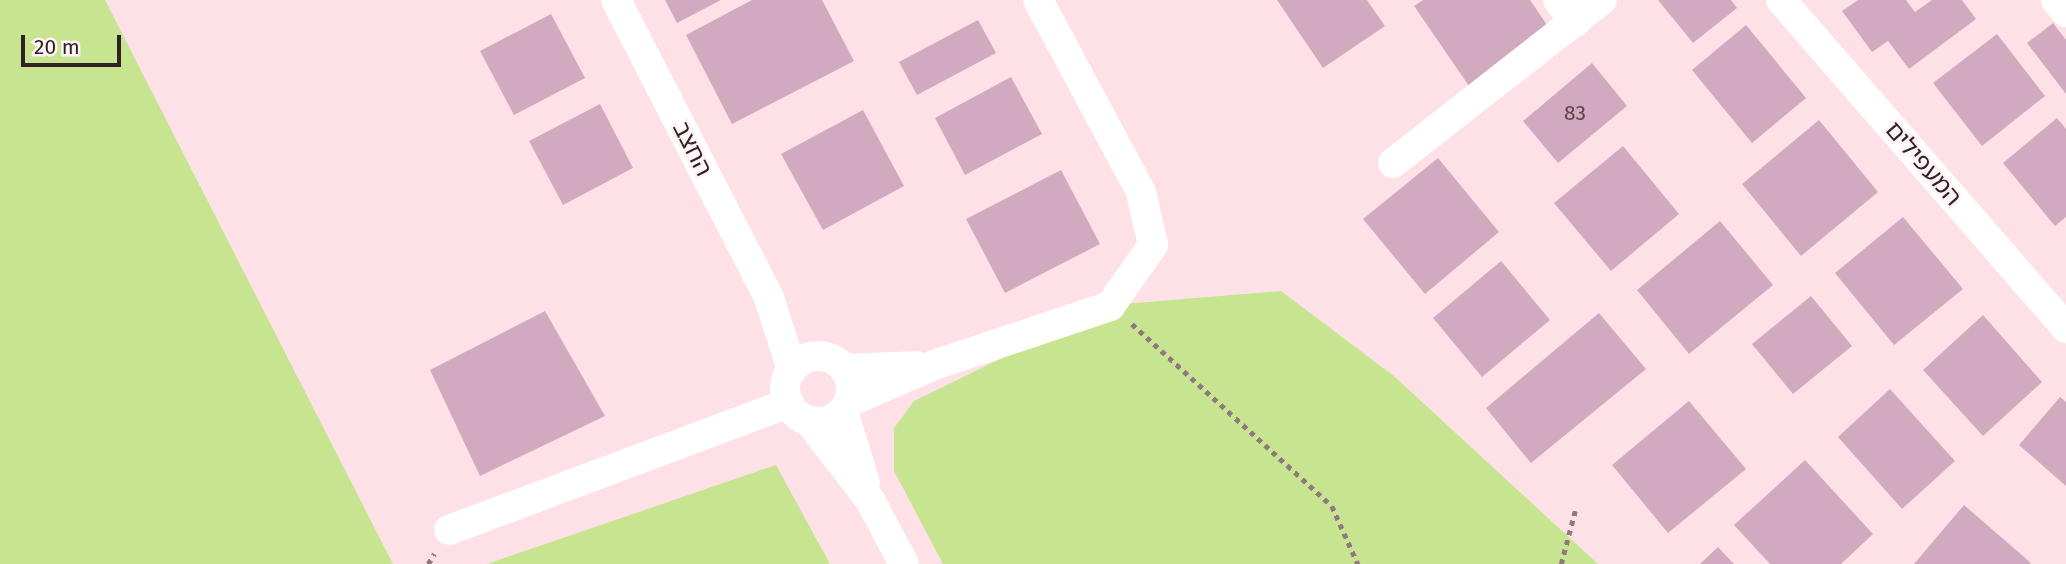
<!DOCTYPE html>
<html>
<head>
<meta charset="utf-8">
<style>
	body { margin:0 }
	#map { position:relative; width:2066px; height:564px; overflow:hidden; background:#fee1e7; font-family:"Fira Sans","Noto Sans Hebrew",sans-serif }
	div>[style] { position:absolute }
	[style*='--x'] { left:calc(var(--x)*1px); top:calc(var(--y)*1px); width:calc(var(--w)*1px); rotate:calc(var(--a)*1deg) }
	.green>* { inset:0; background:#c7e591 }
	.building>* { inset:0; background:#d1aabf }
	.path>* { height:4.5px; margin-top:-2.25px; transform-origin:0; background:repeating-linear-gradient(90deg,#90797e 0 5px,transparent 0 10px) }
	.minor>* { height:30px; margin:-15px; padding:0 15px; transform-origin:15px; border-radius:15px; background:#fff }
	.minor>.ring { margin:-15px; padding:0; box-sizing:content-box; background:none; border:30px solid #fff; border-radius:50% }
	span { translate:-50% -50%; white-space:nowrap; text-align:center; line-height:1.15; -webkit-text-stroke:6px #fef4f6; paint-order:stroke }
	.number-label { font-size:21px; color:#5a434c }
	.number-label span { -webkit-text-stroke-width:0 }
	.street-label { font-size:24px; color:#322125 }
	.scale { position:absolute; left:21px; top:35px; width:100px; height:32px; box-sizing:border-box; border:4px solid #322125; border-top:0; padding-left:9px; font-size:21px; line-height:24px; white-space:nowrap; color:#322125; -webkit-text-stroke:5px #fef4f6; paint-order:stroke }
</style>
</head>
<body>
<div id="map">
	<div class="green">
		<div style="clip-path:polygon(0 0,105px 0,393px 564px,0 564px)"></div>
		<div style="clip-path:polygon(1281px 291px,1395px 377px,1598px 564px,943px 564px,894px 471px,894px 428px,914px 401px,1111px 305px)"></div>
		<div style="clip-path:polygon(776px 465px,830px 564px,486px 564px,487px 564px)"></div>
	</div>
	<div class="building">
		<div style="clip-path:polygon(665px 0,721px 0,677px 23px)"></div>
		<div style="clip-path:polygon(752px 0,822px 0,854px 61px,732px 124px,686px 35px)"></div>
		<div style="clip-path:polygon(1277px 0,1367px 0,1385px 26px,1323px 68px)"></div>
		<div style="clip-path:polygon(1423px 0,1530px 0,1551px 31px,1469px 86px,1414px 6px)"></div>
		<div style="clip-path:polygon(1658px 0,1731px 0,1737px 8px,1693px 43px)"></div>
		<div style="clip-path:polygon(1858px 0,1906px 0,1915px 12px,1932px 0,1962px 0,1976px 19px,1909px 69px,1888px 41px,1872px 52px,1842px 11px)"></div>
		<div style="clip-path:polygon(551px 14px,585px 78px,514px 115px,480px 51px)"></div>
		<div style="clip-path:polygon(978px 20px,996px 53px,917px 95px,899px 62px)"></div>
		<div style="clip-path:polygon(2053px 23px,2066px 40px,2066px 94px,2027px 43px)"></div>
		<div style="clip-path:polygon(1746px 25px,1806px 98px,1752px 143px,1692px 70px)"></div>
		<div style="clip-path:polygon(1997px 34px,2045px 96px,1982px 146px,1933px 83px)"></div>
		<div style="clip-path:polygon(1592px 63px,1627px 106px,1558px 163px,1523px 121px)"></div>
		<div style="clip-path:polygon(1011px 77px,1042px 134px,965px 175px,935px 118px)"></div>
		<div style="clip-path:polygon(600px 104px,633px 168px,563px 205px,529px 141px)"></div>
		<div style="clip-path:polygon(863px 110px,904px 186px,823px 230px,781px 154px)"></div>
		<div style="clip-path:polygon(2057px 118px,2066px 129px,2066px 217px,2055px 226px,2003px 163px)"></div>
		<div style="clip-path:polygon(1819px 120px,1878px 192px,1801px 256px,1742px 184px)"></div>
		<div style="clip-path:polygon(1623px 146px,1679px 214px,1611px 271px,1554px 203px)"></div>
		<div style="clip-path:polygon(1438px 158px,1499px 232px,1425px 294px,1363px 219px)"></div>
		<div style="clip-path:polygon(1061px 170px,1100px 244px,1005px 293px,966px 219px)"></div>
		<div style="clip-path:polygon(1903px 217px,1963px 289px,1894px 345px,1835px 273px)"></div>
		<div style="clip-path:polygon(1720px 221px,1773px 285px,1689px 354px,1637px 290px)"></div>
		<div style="clip-path:polygon(1501px 261px,1550px 320px,1482px 377px,1433px 318px)"></div>
		<div style="clip-path:polygon(1811px 296px,1852px 346px,1793px 394px,1752px 344px)"></div>
		<div style="clip-path:polygon(545px 311px,605px 416px,480px 476px,430px 370px)"></div>
		<div style="clip-path:polygon(1599px 313px,1646px 369px,1531px 463px,1486px 408px)"></div>
		<div style="clip-path:polygon(1983px 315px,2042px 382px,1983px 436px,1923px 370px)"></div>
		<div style="clip-path:polygon(1890px 389px,1955px 461px,1902px 509px,1838px 437px)"></div>
		<div style="clip-path:polygon(2060px 397px,2066px 402px,2066px 486px,2019px 445px)"></div>
		<div style="clip-path:polygon(1689px 401px,1746px 469px,1668px 533px,1612px 465px)"></div>
		<div style="clip-path:polygon(1805px 460px,1873px 534px,1841px 564px,1770px 564px,1734px 525px)"></div>
		<div style="clip-path:polygon(1964px 505px,2031px 563px,2029px 564px,1914px 564px)"></div>
		<div style="clip-path:polygon(1718px 547px,1734px 564px,1700px 564px)"></div>
	</div>
	<div class="path">
		<div style="--x:1132;--y:324;--w:270;--a:42.3"></div>
		<div style="--x:1332;--y:506;--w:64;--a:65.9"></div>
		<div style="--x:428;--y:564;--w:12;--a:-59"></div>
		<div style="--x:1561;--y:564;--w:55;--a:-75.2"></div>
	</div>
	<div class="minor">
		<div style="--x:616;--y:0;--w:335;--a:62.8"></div>
		<div style="--x:769;--y:298;--w:75;--a:72.1"></div>
		<div style="--x:1558;--y:0;--w:28;--a:52"></div>
		<div style="--x:1781;--y:0;--w:435;--a:49"></div>
		<div style="--x:2056;--y:0;--w:16;--a:50"></div>
		<div style="--x:1393;--y:163;--w:265;--a:-38"></div>
		<div class="ring" style="left:785px;top:356px;width:36px;height:36px"></div>
		<div style="--x:844;--y:369;--w:72;--a:-2.4"></div>
		<div style="--x:849;--y:402;--w:93;--a:-23.5"></div>
		<div style="--x:934;--y:365;--w:186;--a:-18.5"></div>
		<div style="--x:1110;--y:306;--w:75;--a:-54.8"></div>
		<div style="--x:1153;--y:245;--w:54;--a:-102.8"></div>
		<div style="--x:1141;--y:192;--w:218;--a:-118.2"></div>
		<div style="--x:843;--y:411;--w:75;--a:73"></div>
		<div style="--x:809;--y:421;--w:100;--a:52.3"></div>
		<div style="--x:870;--y:500;--w:72;--a:62"></div>
		<div style="--x:449;--y:530;--w:363;--a:-20.5"></div>
	</div>
	<div class="number-label">
		<span style="left:1575px;top:113px">83</span>
	</div>
	<div class="street-label">
		<span style="left:692px;top:149px;rotate:63deg">החצב</span>
		<span style="left:1923px;top:164px;rotate:49deg">המעפילים</span>
	</div>
	<div class="scale">20 m</div>
</div>
</body>
</html>
